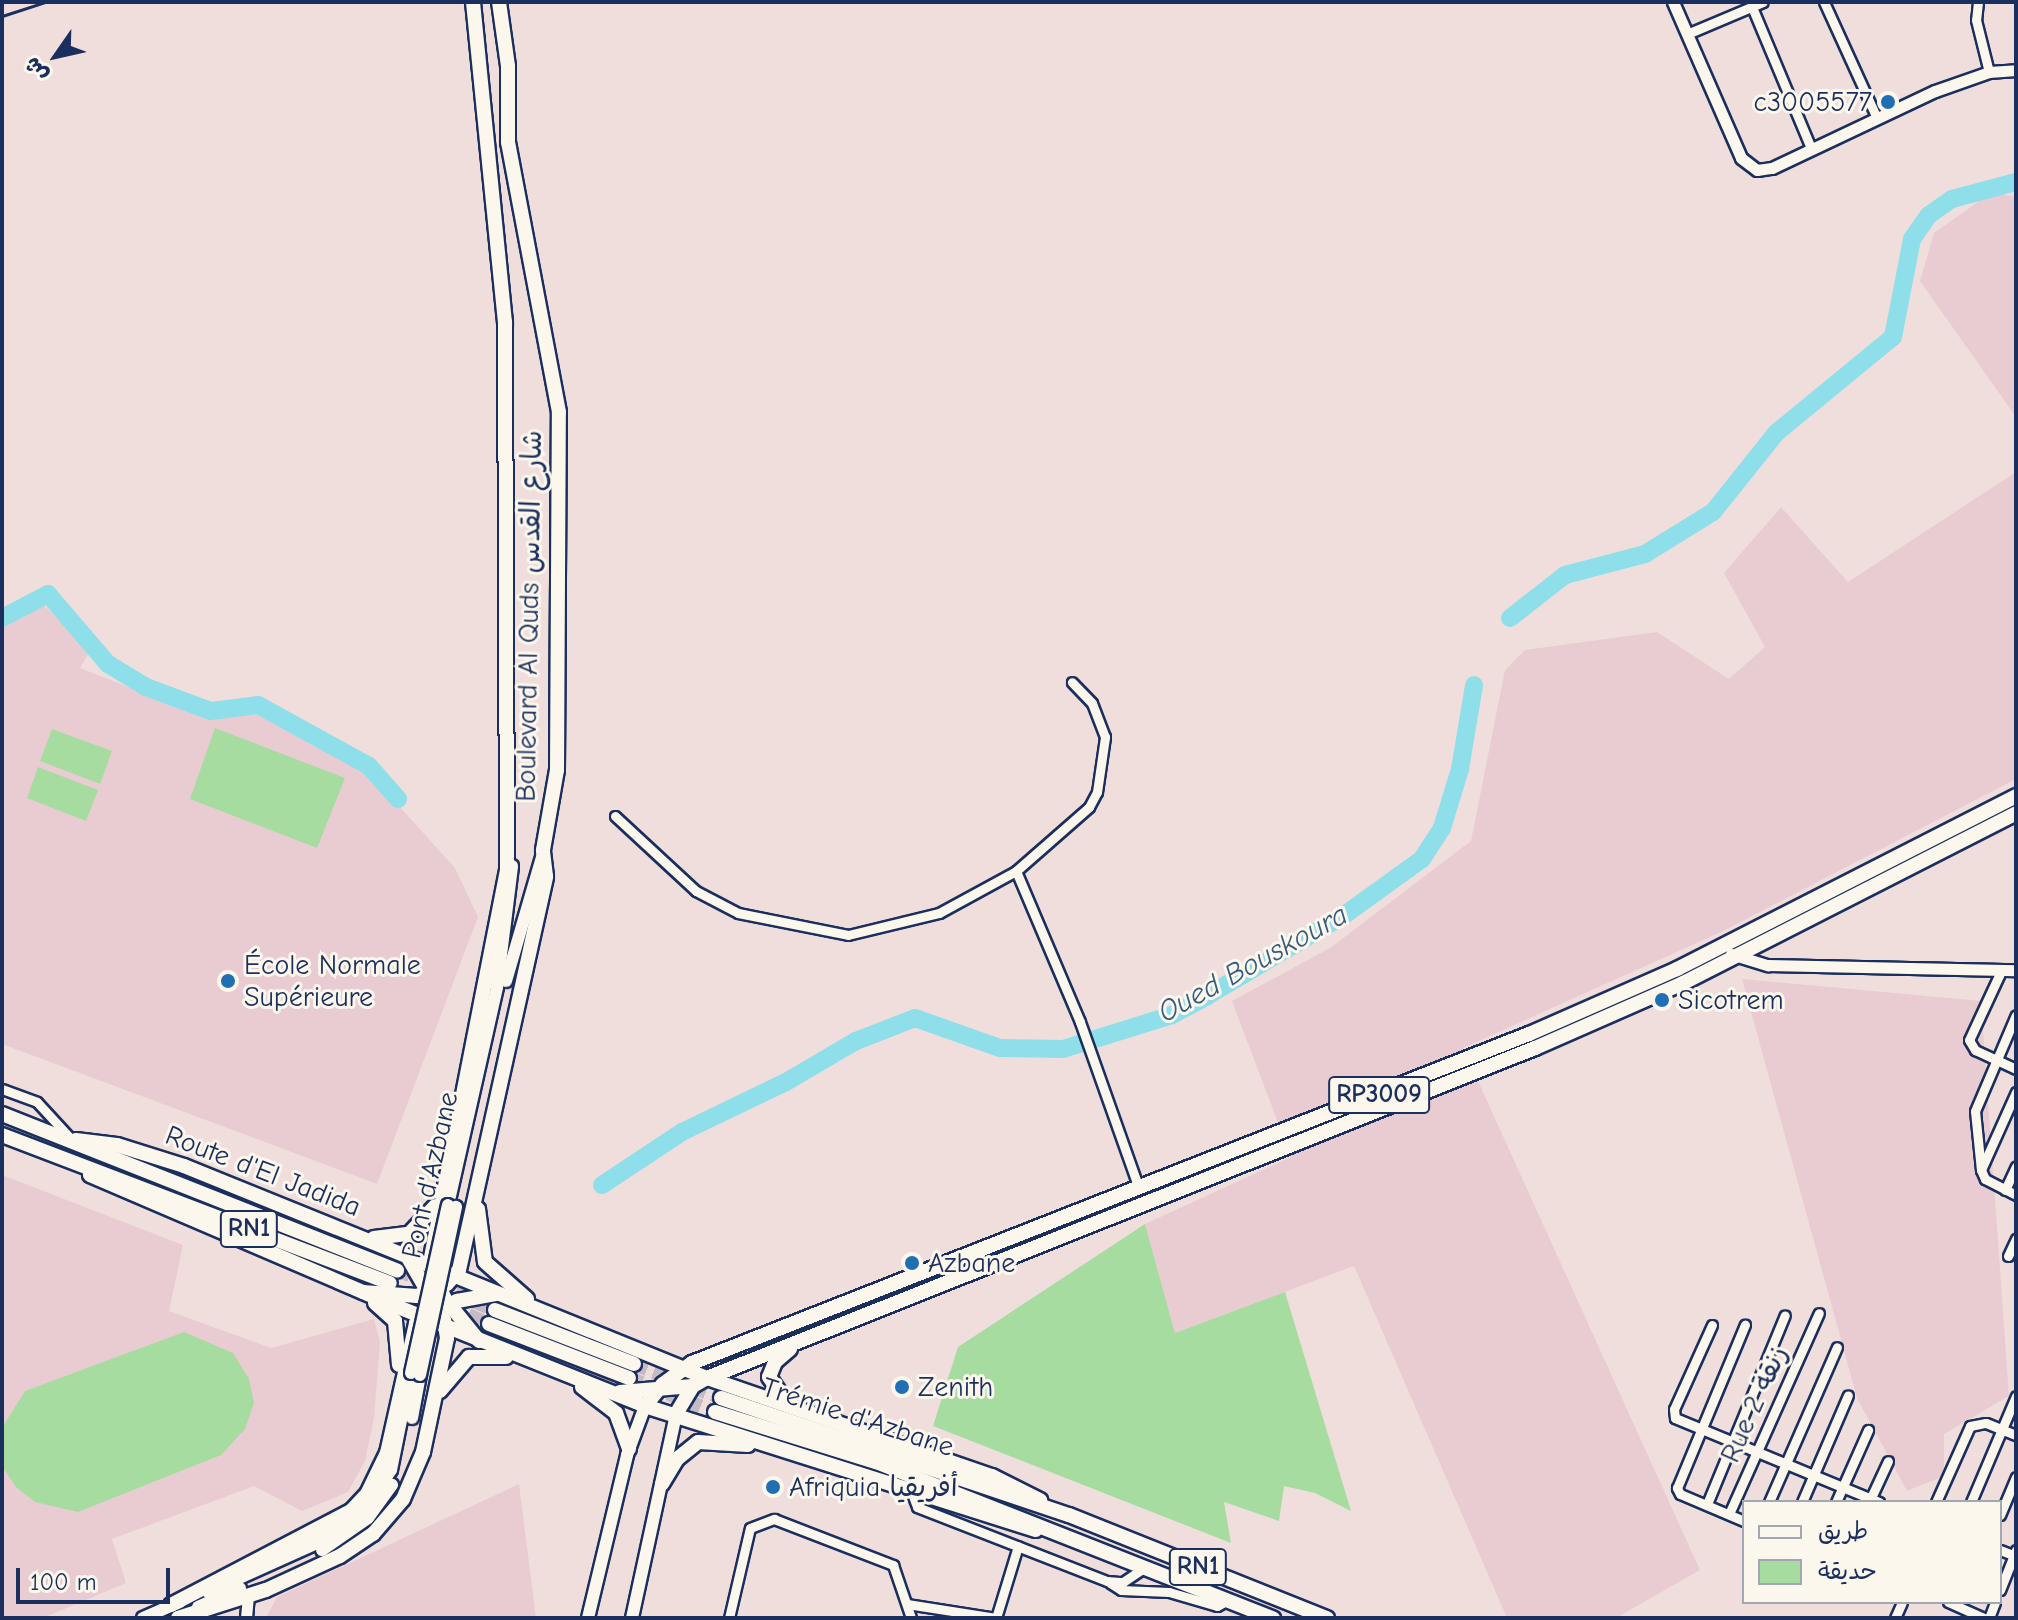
<!DOCTYPE html>
<html>
<head>
<meta charset="utf-8">
<style>
	body { margin:0 }
	#map { position:relative; width:2018px; height:1620px; overflow:hidden; background:#f0dedd; font-family:"Comic Neue","Playpen Sans Arabic",sans-serif }
	div>[style] { position:absolute }
	[style*='--x'] { left:calc(var(--x)*1px); top:calc(var(--y)*1px); width:calc(var(--w)*1px); rotate:calc(var(--a)*1deg) }
	.built>* { inset:0; background:#e9ccd2 }
	.green>* { inset:0; background:#a6dca0 }
	.river>* { height:18px; margin:-9px; padding:0 9px; transform-origin:9px; border-radius:9px; background:#8fdfeb }
	.trunk-tunnel>* { height:14px; margin-top:-7px; transform-origin:0; background:repeating-linear-gradient(90deg,#c5bbc4 0 14px,transparent 0 21px) }
	.roads { filter:drop-shadow(2px 0 #1b2f5e) drop-shadow(-2px 0 #1b2f5e) drop-shadow(0 2px #1b2f5e) drop-shadow(0 -2px #1b2f5e) }
	.minor>* { height:9px; margin:-4.5px; padding:0 4.5px; transform-origin:4.5px; border-radius:4.5px; background:#fbf7ec }
	.tertiary>* { height:11px; margin:-5.5px; padding:0 5.5px; transform-origin:5.5px; border-radius:5.5px; background:#fbf7ec }
	.secondary>* { height:12px; margin:-6px; padding:0 6px; transform-origin:6px; border-radius:6px; background:#fbf7ec }
	.primary>* { height:14px; margin:-7px; padding:0 7px; transform-origin:7px; border-radius:7px; background:#fbf7ec }
	.trunk>* { height:14px; margin:-7px; padding:0 7px; transform-origin:7px; border-radius:7px; background:#fbf7ec }
	.rail>* { height:3px; margin:-1.5px; padding:0 1.5px; transform-origin:1.5px; border-radius:1.5px; background:#1b2f5e }
	.bridges { filter:drop-shadow(2px 0 #1b2f5e) drop-shadow(-2px 0 #1b2f5e) drop-shadow(0 2px #1b2f5e) drop-shadow(0 -2px #1b2f5e) }
	.secondary-bridge>* { height:12px; margin:-6px; padding:0 6px; transform-origin:6px; border-radius:6px; background:#fbf7ec }
	.dots>* { width:22px; height:22px; translate:-50% -50%; box-sizing:border-box; border:4px solid #fbf7ec; border-radius:50% }
	span { translate:-50% -50%; white-space:nowrap; text-align:center; line-height:1.15; -webkit-text-stroke:6px #fbf7ec; paint-order:stroke }
	.shield-label span { padding:2px 6px; background:#fbf7ec; border:2px solid; border-radius:6px; -webkit-text-stroke-width:0 }
	.shield-label { font-size:26px; color:#1b2f5e; font-weight:700 }
	.poi-label { font-size:28px; color:#1b2f5e }
	.right { translate:-100% -50%; text-align:right }
	.left { translate:0 -50%; text-align:left }
	.street-label { font-size:28px; color:#1b2f5e }
	.water-label { font-size:30px; color:#385b81; font-style:italic }
	.frame { position:absolute; inset:0; border:4px solid #1b2f5e; pointer-events:none }
	.legend { position:absolute; left:1742px; top:1500px; width:260px; height:104px; box-sizing:border-box; background:#fbf7ec; border:2px solid #a1a7b3; margin:0; padding:10px 14px; list-style:none; font-size:24px; color:#1b2f5e }
	.legend li { display:flex; align-items:center; gap:16px; height:40px }
	.legend b { width:40px; border:2px solid #a1a7b3 }
	.north { position:absolute; left:16px; top:16px; width:80px; height:80px; -webkit-text-stroke:6px #fbf7ec; paint-order:stroke; rotate:236deg; font-size:22px; font-weight:700; line-height:32px; text-align:center; color:#1b2f5e }
	.north::after { content:''; display:block; margin:auto; width:28px; height:36px; background:#1b2f5e; clip-path:polygon(50% 0,100% 100%,50% 72%,0 100%) }
	.scale { position:absolute; left:16px; top:1568px; width:154px; height:36px; box-sizing:border-box; border:4px solid #1b2f5e; border-top:0; padding-left:10px; font-size:24px; line-height:28px; white-space:nowrap; color:#1b2f5e; -webkit-text-stroke:6px #fbf7ec; paint-order:stroke }
</style>
</head>
<body>
<div id="map">
	<div class="built">
		<div style="clip-path:polygon(1992px 192px,2016px 197px,2016px 417px,1920px 281px,1934px 233px)"></div>
		<div style="clip-path:polygon(2016px 472px,2016px 779px,1721px 932px,1463px 1048px,1700px 1570px,1616px 1618px,1507px 1618px,1354px 1266px,1175px 1333px,1145px 1224px,1291px 1157px,1232px 1001px,1330px 948px,1471px 841px,1505px 670px,1525px 650px,1657px 632px,1729px 679px,1765px 647px,1724px 573px,1781px 507px,1848px 582px)"></div>
		<div style="clip-path:polygon(40px 602px,91px 649px,80px 668px,214px 720px,256px 708px,361px 764px,455px 868px,478px 917px,377px 1184px,2px 1044px,2px 624px)"></div>
		<div style="clip-path:polygon(1742px 979px,1981px 1001px,2009px 1396px,1944px 1434px,1944px 1476px,1907px 1491px,1857px 1398px)"></div>
		<div style="clip-path:polygon(2px 1175px,183px 1245px,169px 1311px,271px 1348px,374px 1319px,380px 1342px,374px 1418px,365px 1461px,348px 1492px,302px 1511px,254px 1486px,112px 1539px,126px 1583px,43px 1618px,2px 1618px)"></div>
		<div style="clip-path:polygon(519px 1484px,536px 1618px,266px 1618px,277px 1597px)"></div>
	</div>
	<div class="green">
		<div style="clip-path:polygon(215px 728px,345px 778px,317px 848px,190px 799px)"></div>
		<div style="clip-path:polygon(52px 729px,112px 751px,100px 784px,40px 761px)"></div>
		<div style="clip-path:polygon(38px 767px,98px 790px,86px 821px,27px 798px)"></div>
		<div style="clip-path:polygon(1145px 1224px,1175px 1333px,1285px 1292px,1351px 1511px,1315px 1493px,1284px 1486px,1279px 1521px,1224px 1502px,1231px 1543px,933px 1426px,958px 1347px)"></div>
		<div style="clip-path:polygon(184px 1332px,233px 1353px,249px 1379px,254px 1403px,245px 1429px,221px 1455px,78px 1512px,35px 1502px,16px 1487px,2px 1466px,3px 1426px,25px 1391px)"></div>
	</div>
	<div class="river">
		<div style="--x:2;--y:618;--w:52;--a:-27.6"></div>
		<div style="--x:48;--y:594;--w:92;--a:49.4"></div>
		<div style="--x:108;--y:664;--w:44;--a:31.2"></div>
		<div style="--x:146;--y:687;--w:69;--a:20.3"></div>
		<div style="--x:211;--y:711;--w:47;--a:-7.3"></div>
		<div style="--x:258;--y:705;--w:127;--a:28.8"></div>
		<div style="--x:369;--y:766;--w:44;--a:48.7"></div>
		<div style="--x:1510;--y:618;--w:70;--a:-38"></div>
		<div style="--x:1565;--y:575;--w:83;--a:-14.7"></div>
		<div style="--x:1645;--y:554;--w:80;--a:-31.7"></div>
		<div style="--x:1713;--y:512;--w:101;--a:-51.4"></div>
		<div style="--x:1776;--y:433;--w:151;--a:-39.4"></div>
		<div style="--x:1893;--y:337;--w:100;--a:-79"></div>
		<div style="--x:1912;--y:239;--w:29;--a:-55"></div>
		<div style="--x:1929;--y:215;--w:28;--a:-35"></div>
		<div style="--x:1952;--y:199;--w:66;--a:-14.9"></div>
		<div style="--x:602;--y:1185;--w:96;--a:-33.5"></div>
		<div style="--x:682;--y:1132;--w:115;--a:-25.7"></div>
		<div style="--x:786;--y:1082;--w:81;--a:-30.4"></div>
		<div style="--x:856;--y:1041;--w:63;--a:-21.3"></div>
		<div style="--x:915;--y:1018;--w:90;--a:19.4"></div>
		<div style="--x:1000;--y:1048;--w:63;--a:0.9"></div>
		<div style="--x:1063;--y:1049;--w:114;--a:-17.3"></div>
		<div style="--x:1172;--y:1015;--w:40;--a:-28"></div>
		<div style="--x:1207;--y:996;--w:158;--a:-30.5"></div>
		<div style="--x:1343;--y:916;--w:97;--a:-35.8"></div>
		<div style="--x:1422;--y:859;--w:37;--a:-57"></div>
		<div style="--x:1442;--y:828;--w:62;--a:-73"></div>
		<div style="--x:1460;--y:769;--w:85;--a:-80.5"></div>
	</div>
	<div class="trunk-tunnel">
		<div style="--x:397;--y:1270;--w:106;--a:22.2"></div>
		<div style="--x:449;--y:1307;--w:43;--a:23"></div>
		<div style="--x:634;--y:1364;--w:93;--a:21.3"></div>
		<div style="--x:629;--y:1378;--w:92;--a:21.6"></div>
	</div>
	<div class="roads">
		<div class="minor">
			<div style="--x:1824;--y:2;--w:125;--a:65.5"></div>
			<div style="--x:1978;--y:2;--w:18;--a:96"></div>
			<div style="--x:1976;--y:20;--w:54;--a:76"></div>
			<div style="--x:1752;--y:7;--w:153;--a:67.3"></div>
			<div style="--x:1687;--y:34;--w:82;--a:-22.8"></div>
			<div style="--x:615;--y:816;--w:110;--a:42.8"></div>
			<div style="--x:696;--y:891;--w:47;--a:27.6"></div>
			<div style="--x:738;--y:913;--w:112;--a:11.3"></div>
			<div style="--x:848;--y:935;--w:94;--a:-13.6"></div>
			<div style="--x:939;--y:913;--w:88;--a:-28.6"></div>
			<div style="--x:1016;--y:871;--w:97;--a:-41.2"></div>
			<div style="--x:1089;--y:807;--w:17;--a:-62"></div>
			<div style="--x:1097;--y:792;--w:56;--a:-81.7"></div>
			<div style="--x:1105;--y:737;--w:36;--a:-111"></div>
			<div style="--x:1092;--y:703;--w:29;--a:-134"></div>
			<div style="--x:1016;--y:871;--w:164;--a:67"></div>
			<div style="--x:1080;--y:1022;--w:177;--a:70.5"></div>
			<div style="--x:2002;--y:969;--w:78;--a:114.9"></div>
			<div style="--x:1969;--y:1040;--w:12;--a:59"></div>
			<div style="--x:1975;--y:1050;--w:45;--a:24.9"></div>
			<div style="--x:2;--y:1089;--w:37;--a:20"></div>
			<div style="--x:37;--y:1102;--w:52;--a:47.4"></div>
			<div style="--x:2016;--y:1092;--w:85;--a:114.2"></div>
			<div style="--x:1981;--y:1170;--w:10;--a:66"></div>
			<div style="--x:1985;--y:1179;--w:35;--a:27"></div>
			<div style="--x:1981;--y:1170;--w:59;--a:-95.8"></div>
			<div style="--x:1975;--y:1111;--w:104;--a:-66.9"></div>
			<div style="--x:2005;--y:1190;--w:26;--a:-65"></div>
			<div style="--x:2008;--y:1256;--w:19;--a:-65"></div>
			<div style="--x:1712;--y:1325;--w:92;--a:114.3"></div>
			<div style="--x:1674;--y:1409;--w:9;--a:84"></div>
			<div style="--x:1675;--y:1418;--w:221;--a:22.4"></div>
			<div style="--x:911;--y:1491;--w:17;--a:69"></div>
			<div style="--x:917;--y:1507;--w:204;--a:21.3"></div>
			<div style="--x:1107;--y:1581;--w:16;--a:4"></div>
			<div style="--x:1123;--y:1582;--w:25;--a:-34"></div>
			<div style="--x:1769;--y:1502;--w:169;--a:-66.3"></div>
			<div style="--x:1802;--y:1502;--w:116;--a:-66.7"></div>
			<div style="--x:1836;--y:1502;--w:79;--a:-66"></div>
			<div style="--x:1869;--y:1502;--w:45;--a:-65.1"></div>
			<div style="--x:1936;--y:1502;--w:83;--a:-65.9"></div>
			<div style="--x:1970;--y:1426;--w:16;--a:-11"></div>
			<div style="--x:1986;--y:1423;--w:32;--a:22"></div>
			<div style="--x:1971;--y:1502;--w:115;--a:-67"></div>
			<div style="--x:1707;--y:1504;--w:204;--a:-67.6"></div>
			<div style="--x:1729;--y:1514;--w:220;--a:-65.9"></div>
			<div style="--x:2000;--y:1515;--w:41;--a:-67.2"></div>
			<div style="--x:1744;--y:1521;--w:69;--a:-157.1"></div>
			<div style="--x:1680;--y:1494;--w:7;--a:-117"></div>
			<div style="--x:1677;--y:1488;--w:177;--a:-67.4"></div>
			<div style="--x:2000;--y:1550;--w:17;--a:21"></div>
			<div style="--x:1110;--y:1583;--w:13;--a:32"></div>
			<div style="--x:1121;--y:1590;--w:48;--a:2.4"></div>
			<div style="--x:1169;--y:1592;--w:50;--a:16.3"></div>
			<div style="--x:1217;--y:1606;--w:13;--a:-29"></div>
			<div style="--x:2000;--y:1590;--w:43;--a:-68.2"></div>
			<div style="--x:1948;--y:1602;--w:39;--a:24"></div>
			<div style="--x:907;--y:1604;--w:90;--a:8.9"></div>
			<div style="--x:729;--y:1618;--w:92;--a:-76.9"></div>
			<div style="--x:750;--y:1528;--w:26;--a:-21"></div>
			<div style="--x:774;--y:1519;--w:128;--a:21.1"></div>
			<div style="--x:893;--y:1565;--w:56;--a:71.2"></div>
			<div style="--x:996;--y:1618;--w:75;--a:-73"></div>
			<div style="--x:1895;--y:1618;--w:17;--a:-66"></div>
			<div style="--x:1989;--y:1618;--w:17;--a:-69"></div>
		</div>
		<div class="tertiary">
			<div style="--x:1673;--y:2;--w:170;--a:66.4"></div>
			<div style="--x:1741;--y:158;--w:20;--a:37"></div>
			<div style="--x:1757;--y:170;--w:15;--a:-8"></div>
			<div style="--x:1772;--y:168;--w:180;--a:-25.3"></div>
			<div style="--x:1935;--y:91;--w:57;--a:-19.4"></div>
			<div style="--x:1989;--y:72;--w:27;--a:-4"></div>
			<div style="--x:1731;--y:954;--w:39;--a:17"></div>
			<div style="--x:1768;--y:965;--w:248;--a:1.2"></div>
			<div style="--x:246;--y:1618;--w:22;--a:-85"></div>
		</div>
		<div class="secondary">
			<div style="--x:506;--y:981;--w:129;--a:-73.8"></div>
			<div style="--x:448;--y:1205;--w:223;--a:-77.3"></div>
			<div style="--x:497;--y:987;--w:122;--a:-82.9"></div>
			<div style="--x:412;--y:1418;--w:44;--a:-79.5"></div>
			<div style="--x:322;--y:1550;--w:56;--a:-34.8"></div>
			<div style="--x:368;--y:1518;--w:41;--a:-54"></div>
			<div style="--x:208;--y:1592;--w:120;--a:-24.2"></div>
			<div style="--x:317;--y:1543;--w:55;--a:-34.6"></div>
			<div style="--x:362;--y:1512;--w:51;--a:-55.4"></div>
			<div style="--x:391;--y:1470;--w:96;--a:-78.6"></div>
			<div style="--x:198;--y:1607;--w:46;--a:-24.3"></div>
			<div style="--x:143;--y:1618;--w:40;--a:-23.4"></div>
			<div style="--x:588;--y:1618;--w:168;--a:-76.5"></div>
			<div style="--x:627;--y:1455;--w:52;--a:-69.8"></div>
			<div style="--x:632;--y:1618;--w:209;--a:-77.8"></div>
		</div>
		<div class="primary">
			<div style="--x:473;--y:2;--w:322;--a:84.3"></div>
			<div style="--x:505;--y:322;--w:548;--a:89.79"></div>
			<div style="--x:507;--y:870;--w:401;--a:101.1"></div>
			<div style="--x:430;--y:1264;--w:38;--a:67"></div>
			<div style="--x:445;--y:1299;--w:54;--a:51"></div>
			<div style="--x:76;--y:1140;--w:41;--a:7"></div>
			<div style="--x:117;--y:1145;--w:70;--a:17.4"></div>
			<div style="--x:184;--y:1166;--w:564;--a:22.07"></div>
			<div style="--x:707;--y:1378;--w:301;--a:19"></div>
			<div style="--x:992;--y:1476;--w:54;--a:26.6"></div>
			<div style="--x:90;--y:1175;--w:335;--a:23.2"></div>
			<div style="--x:398;--y:1307;--w:266;--a:21.8"></div>
			<div style="--x:645;--y:1406;--w:410;--a:17.6"></div>
			<div style="--x:478;--y:1209;--w:53;--a:82.5"></div>
			<div style="--x:485;--y:1262;--w:56;--a:41.4"></div>
			<div style="--x:374;--y:1238;--w:35;--a:-7"></div>
			<div style="--x:409;--y:1234;--w:38;--a:-47"></div>
			<div style="--x:363;--y:1292;--w:54;--a:4.2"></div>
			<div style="--x:417;--y:1296;--w:32;--a:-22"></div>
			<div style="--x:447;--y:1284;--w:18;--a:-49"></div>
			<div style="--x:459;--y:1270;--w:403;--a:-77.5"></div>
			<div style="--x:546;--y:876;--w:26;--a:-97"></div>
			<div style="--x:543;--y:850;--w:81;--a:-80.1"></div>
			<div style="--x:557;--y:770;--w:358;--a:-89.7"></div>
			<div style="--x:559;--y:412;--w:275;--a:-100.7"></div>
			<div style="--x:508;--y:142;--w:76;--a:-90"></div>
			<div style="--x:508;--y:66;--w:65;--a:-98"></div>
			<div style="--x:375;--y:1303;--w:27;--a:42"></div>
			<div style="--x:395;--y:1321;--w:44;--a:84.8"></div>
			<div style="--x:582;--y:1387;--w:43;--a:37.4"></div>
			<div style="--x:616;--y:1413;--w:38;--a:70"></div>
			<div style="--x:440;--y:1391;--w:45;--a:-49.5"></div>
			<div style="--x:469;--y:1357;--w:37;--a:0"></div>
			<div style="--x:620;--y:1392;--w:73;--a:-4.7"></div>
			<div style="--x:788;--y:1405;--w:34;--a:-124"></div>
			<div style="--x:769;--y:1377;--w:16;--a:-68"></div>
			<div style="--x:775;--y:1362;--w:20;--a:-41"></div>
			<div style="--x:645;--y:1406;--w:28;--a:-51"></div>
			<div style="--x:663;--y:1384;--w:36;--a:-36"></div>
			<div style="--x:692;--y:1363;--w:899;--a:-21.46"></div>
			<div style="--x:1529;--y:1034;--w:162;--a:-23.7"></div>
			<div style="--x:1677;--y:969;--w:381;--a:-27"></div>
			<div style="--x:676;--y:1414;--w:33;--a:-59"></div>
			<div style="--x:693;--y:1386;--w:16;--a:-30"></div>
			<div style="--x:707;--y:1378;--w:891;--a:-21.73"></div>
			<div style="--x:1535;--y:1048;--w:162;--a:-23.7"></div>
			<div style="--x:1683;--y:983;--w:374;--a:-27"></div>
			<div style="--x:662;--y:1484;--w:29;--a:-59"></div>
			<div style="--x:677;--y:1459;--w:27;--a:-39"></div>
			<div style="--x:698;--y:1442;--w:50;--a:3.4"></div>
			<div style="--x:171;--y:1605;--w:203;--a:-27.6"></div>
			<div style="--x:351;--y:1511;--w:23;--a:-47"></div>
			<div style="--x:367;--y:1494;--w:46;--a:-64"></div>
			<div style="--x:387;--y:1453;--w:133;--a:-77.4"></div>
			<div style="--x:416;--y:1323;--w:47;--a:-28.2"></div>
			<div style="--x:457;--y:1301;--w:39;--a:-10"></div>
			<div style="--x:178;--y:1618;--w:92;--a:-17.7"></div>
			<div style="--x:266;--y:1590;--w:81;--a:-24.7"></div>
			<div style="--x:340;--y:1556;--w:40;--a:-34"></div>
			<div style="--x:373;--y:1534;--w:46;--a:-49.4"></div>
			<div style="--x:403;--y:1499;--w:51;--a:-66.9"></div>
			<div style="--x:423;--y:1452;--w:116;--a:-78.1"></div>
			<div style="--x:447;--y:1338;--w:18;--a:-99"></div>
			<div style="--x:444;--y:1320;--w:74;--a:-120"></div>
		</div>
		<div class="trunk">
			<div style="--x:2;--y:1114;--w:425;--a:21.6"></div>
			<div style="--x:2;--y:1135;--w:415;--a:20.9"></div>
			<div style="--x:495;--y:1310;--w:149;--a:21.2"></div>
			<div style="--x:489;--y:1324;--w:150;--a:21.1"></div>
			<div style="--x:721;--y:1398;--w:367;--a:18.6"></div>
			<div style="--x:1069;--y:1515;--w:278;--a:21.8"></div>
			<div style="--x:715;--y:1412;--w:169;--a:17.3"></div>
			<div style="--x:876;--y:1462;--w:427;--a:21.5"></div>
		</div>
	</div>
	<div class="rail">
		<div style="--x:2;--y:16;--w:45;--a:-18"></div>
	</div>
	<div class="bridges">
		<div class="secondary-bridge">
			<div style="--x:411;--y:1373;--w:172;--a:-77.6"></div>
			<div style="--x:420;--y:1375;--w:172;--a:-77.9"></div>
		</div>
	</div>
	<div class="dots">
		<div style="left:1888px;top:102px;background:#1f6fb2"></div>
		<div style="left:228px;top:981px;background:#1f6fb2"></div>
		<div style="left:1662px;top:1000px;background:#1f6fb2"></div>
		<div style="left:912px;top:1263px;background:#1f6fb2"></div>
		<div style="left:902px;top:1387px;background:#1f6fb2"></div>
		<div style="left:773px;top:1487px;background:#1f6fb2"></div>
	</div>
	<div class="shield-label">
		<span style="left:1379px;top:1095px">RP3009</span>
		<span style="left:249px;top:1229px">RN1</span>
		<span style="left:1198px;top:1567px">RN1</span>
	</div>
	<div class="poi-label">
		<span class="right" style="left:1872px;top:102px">c3005577</span>
		<span class="left" style="left:244px;top:981px">École Normale<br>Supérieure</span>
		<span class="left" style="left:1678px;top:1000px">Sicotrem</span>
		<span class="left" style="left:928px;top:1263px">Azbane</span>
		<span class="left" style="left:918px;top:1387px">Zenith</span>
		<span class="left" style="left:789px;top:1487px">Afriquia أفريقيا</span>
	</div>
	<div class="street-label">
		<span style="left:529px;top:616px;rotate:-89deg">Boulevard Al Quds شارع القدس</span>
		<span style="left:263px;top:1171px;rotate:21deg">Route d'El Jadida</span>
		<span style="left:430px;top:1175px;rotate:-77deg">Pont d'Azbane</span>
		<span style="left:1754px;top:1404px;rotate:-66deg">Rue 2 زنقة</span>
		<span style="left:858px;top:1417px;rotate:18deg">Trémie d'Azbane</span>
	</div>
	<div class="water-label">
		<span style="left:1253px;top:964px;rotate:-29deg">Oued Bouskoura</span>
	</div>
	<div class="frame"></div>
	<ul class="legend">
	<li><b style="height:10px;background:#fbf7ec"></b>طريق</li>
	<li><b style="height:22px;background:#a6dca0"></b>حديقة</li>
	</ul>
	<div class="north">ش</div>
	<div class="scale">100 m</div>
</div>
</body>
</html>
